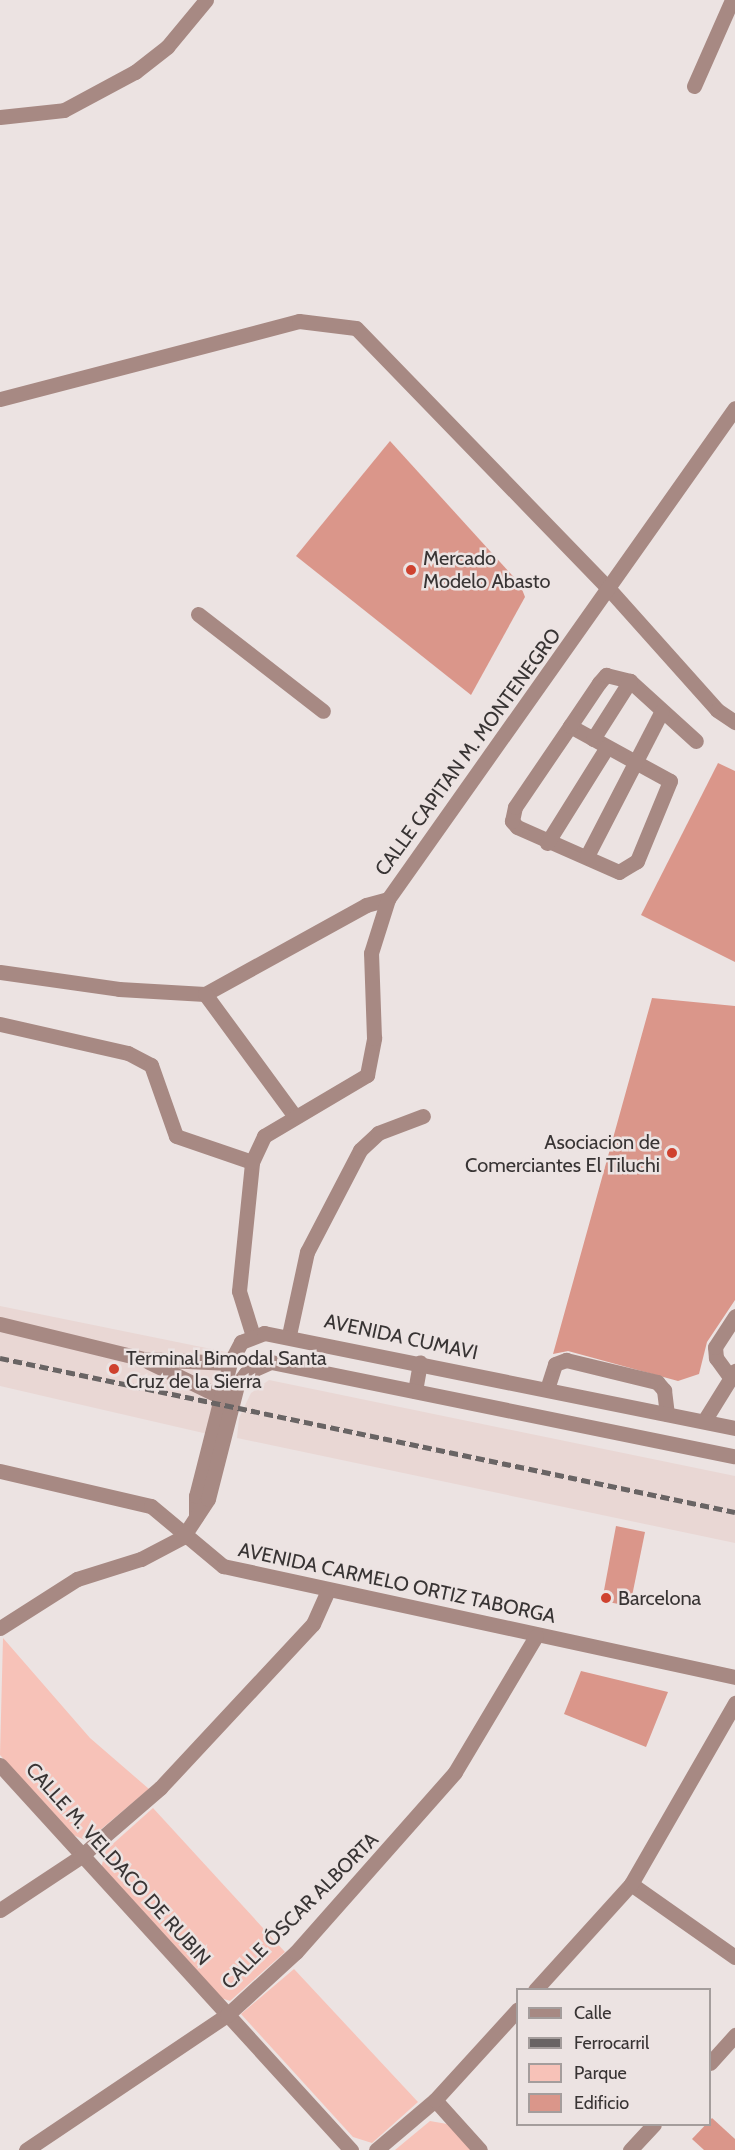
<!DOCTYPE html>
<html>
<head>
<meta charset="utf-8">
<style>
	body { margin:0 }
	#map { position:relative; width:735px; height:2150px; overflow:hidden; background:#ece3e2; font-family:Cabin,sans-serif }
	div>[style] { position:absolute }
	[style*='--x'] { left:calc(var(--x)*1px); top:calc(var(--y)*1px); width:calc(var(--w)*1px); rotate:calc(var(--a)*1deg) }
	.built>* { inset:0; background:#e9d7d4 }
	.green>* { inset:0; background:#f7c2b8 }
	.building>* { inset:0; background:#da968a }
	.minor>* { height:15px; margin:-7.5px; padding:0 7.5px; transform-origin:7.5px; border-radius:7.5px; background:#a78983 }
	.rail>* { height:4.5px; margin-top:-2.25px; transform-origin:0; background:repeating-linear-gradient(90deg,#696464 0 9px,transparent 0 13.5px) }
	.dots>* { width:16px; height:16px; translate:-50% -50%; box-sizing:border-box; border:3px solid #ece3e2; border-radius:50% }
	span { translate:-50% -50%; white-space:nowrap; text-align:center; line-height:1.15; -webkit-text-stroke:5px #ece3e2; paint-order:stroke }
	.poi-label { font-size:20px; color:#383434 }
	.left { translate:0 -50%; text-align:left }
	.right { translate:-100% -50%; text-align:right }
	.street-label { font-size:20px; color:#383434 }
	.legend { position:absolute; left:516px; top:1988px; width:195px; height:138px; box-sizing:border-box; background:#ece3e2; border:2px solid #a49d9c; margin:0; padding:8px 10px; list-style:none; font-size:18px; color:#383434 }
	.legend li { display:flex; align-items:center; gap:12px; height:30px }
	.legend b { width:30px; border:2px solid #a49d9c }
</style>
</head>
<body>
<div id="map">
	<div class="built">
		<div style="clip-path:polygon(0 1306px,231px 1353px,212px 1435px,0 1386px)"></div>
		<div style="clip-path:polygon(269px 1380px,735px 1476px,735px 1543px,237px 1438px,239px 1418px,251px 1393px)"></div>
	</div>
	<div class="green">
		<div style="clip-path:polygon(3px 1638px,90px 1738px,149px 1789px,87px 1841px,71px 1834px,0 1755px)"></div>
		<div style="clip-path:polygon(153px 1808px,285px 1952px,230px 2001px,218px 1997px,101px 1868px,106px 1850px)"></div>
		<div style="clip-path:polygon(294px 1969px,418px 2102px,372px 2143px,353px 2137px,241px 2014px)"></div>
		<div style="clip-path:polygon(430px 2121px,447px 2124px,472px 2150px,395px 2150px)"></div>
	</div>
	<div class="building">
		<div style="clip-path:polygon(390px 441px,520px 584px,525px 597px,471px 695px,296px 556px)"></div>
		<div style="clip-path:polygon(718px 763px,735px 771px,735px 962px,641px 915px)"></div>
		<div style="clip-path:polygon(652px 998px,735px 1006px,735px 1300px,707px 1342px,699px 1374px,678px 1381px,568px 1351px,553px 1354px)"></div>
		<div style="clip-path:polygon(616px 1526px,645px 1532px,630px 1606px,602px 1601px)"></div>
		<div style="clip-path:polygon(581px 1671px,668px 1692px,646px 1747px,564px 1714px)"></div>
		<div style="clip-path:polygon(712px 2118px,735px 2139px,735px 2150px,704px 2150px,692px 2139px)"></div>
	</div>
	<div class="minor">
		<div style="--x:694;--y:86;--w:94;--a:-66.2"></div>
		<div style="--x:0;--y:117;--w:64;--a:-6.2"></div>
		<div style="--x:64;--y:110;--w:81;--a:-28.2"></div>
		<div style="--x:135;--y:72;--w:41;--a:-38"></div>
		<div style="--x:167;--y:47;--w:61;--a:-50.3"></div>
		<div style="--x:0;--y:399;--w:309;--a:-14.6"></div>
		<div style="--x:299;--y:321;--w:57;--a:7"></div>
		<div style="--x:356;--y:328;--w:363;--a:45.9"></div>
		<div style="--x:609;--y:589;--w:162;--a:48.2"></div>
		<div style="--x:717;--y:710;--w:22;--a:34"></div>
		<div style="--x:198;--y:614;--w:158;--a:37.8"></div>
		<div style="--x:570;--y:726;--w:114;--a:28.8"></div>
		<div style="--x:670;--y:781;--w:87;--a:112.4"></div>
		<div style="--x:637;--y:861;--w:21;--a:149"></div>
		<div style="--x:619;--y:872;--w:111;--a:-156.2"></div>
		<div style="--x:517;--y:827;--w:8;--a:-130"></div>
		<div style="--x:512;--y:821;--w:14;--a:-78"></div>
		<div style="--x:515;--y:807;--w:98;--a:-55.8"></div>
		<div style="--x:570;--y:726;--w:52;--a:-56"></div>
		<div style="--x:599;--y:683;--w:11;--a:-49"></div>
		<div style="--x:606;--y:675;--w:25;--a:14"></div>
		<div style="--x:630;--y:681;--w:89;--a:42.3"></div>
		<div style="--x:593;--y:739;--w:69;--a:-57.5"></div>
		<div style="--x:547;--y:843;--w:113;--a:-58"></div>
		<div style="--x:587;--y:856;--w:163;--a:-62.7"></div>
		<div style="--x:0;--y:972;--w:120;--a:8.1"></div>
		<div style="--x:119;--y:989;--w:86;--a:3.3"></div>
		<div style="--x:205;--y:994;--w:184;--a:-28.9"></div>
		<div style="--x:366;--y:905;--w:23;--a:-15"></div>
		<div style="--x:388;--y:899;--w:601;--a:-54.75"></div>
		<div style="--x:205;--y:994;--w:149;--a:53.7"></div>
		<div style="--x:0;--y:1024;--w:131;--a:12.8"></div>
		<div style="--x:128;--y:1053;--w:26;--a:28"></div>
		<div style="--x:151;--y:1065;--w:75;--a:70.6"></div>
		<div style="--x:176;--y:1136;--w:80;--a:18.9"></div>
		<div style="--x:0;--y:1324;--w:148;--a:13.7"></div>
		<div style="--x:144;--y:1359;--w:86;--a:2.7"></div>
		<div style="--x:289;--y:1335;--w:85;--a:-77.8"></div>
		<div style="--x:307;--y:1252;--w:115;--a:-62.5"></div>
		<div style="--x:360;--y:1150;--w:25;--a:-43"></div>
		<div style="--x:378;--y:1133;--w:48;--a:-20.7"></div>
		<div style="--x:253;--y:1336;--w:47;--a:-107.3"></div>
		<div style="--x:239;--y:1291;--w:130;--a:-84.2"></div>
		<div style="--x:252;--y:1162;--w:29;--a:-65"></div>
		<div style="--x:264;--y:1136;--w:120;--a:-30.6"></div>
		<div style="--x:367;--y:1075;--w:38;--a:-79"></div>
		<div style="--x:374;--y:1038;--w:85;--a:-92"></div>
		<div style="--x:371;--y:953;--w:57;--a:-72.5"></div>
		<div style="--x:149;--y:1362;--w:78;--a:25.9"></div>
		<div style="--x:730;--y:1377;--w:24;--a:-126"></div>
		<div style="--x:716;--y:1358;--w:11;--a:-95"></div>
		<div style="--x:715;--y:1347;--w:37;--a:-57"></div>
		<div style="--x:547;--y:1389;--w:26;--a:-72"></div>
		<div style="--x:555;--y:1364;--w:12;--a:-20"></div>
		<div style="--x:566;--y:1360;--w:94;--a:13.6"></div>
		<div style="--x:657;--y:1382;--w:11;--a:49"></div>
		<div style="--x:664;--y:1390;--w:24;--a:83"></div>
		<div style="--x:415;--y:1391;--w:29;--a:-80"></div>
		<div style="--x:704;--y:1421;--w:59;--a:-58.2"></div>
		<div style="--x:0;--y:1471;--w:155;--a:13.1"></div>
		<div style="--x:151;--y:1506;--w:94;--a:39.8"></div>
		<div style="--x:223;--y:1566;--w:524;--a:12.23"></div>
		<div style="--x:196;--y:1517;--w:21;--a:-90"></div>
		<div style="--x:196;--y:1496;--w:137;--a:-75.7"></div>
		<div style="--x:230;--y:1363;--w:24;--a:-62"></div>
		<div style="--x:241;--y:1342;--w:25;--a:-21"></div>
		<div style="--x:264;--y:1333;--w:480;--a:11.4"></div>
		<div style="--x:0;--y:1628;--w:91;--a:-32.5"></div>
		<div style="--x:77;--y:1579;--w:67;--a:-17.4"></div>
		<div style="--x:141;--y:1559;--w:47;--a:-27.6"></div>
		<div style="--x:183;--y:1537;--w:45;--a:-56.7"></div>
		<div style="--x:208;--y:1499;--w:118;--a:-75.7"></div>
		<div style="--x:237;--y:1385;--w:15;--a:-53"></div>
		<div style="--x:246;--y:1373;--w:27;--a:-24"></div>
		<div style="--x:271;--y:1362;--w:473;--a:11.5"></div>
		<div style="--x:0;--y:1765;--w:521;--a:47.64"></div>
		<div style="--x:631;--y:1884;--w:127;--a:35.1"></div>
		<div style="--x:0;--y:1910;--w:96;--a:-33.5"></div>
		<div style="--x:80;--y:1857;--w:106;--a:-40.8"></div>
		<div style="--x:160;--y:1788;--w:224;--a:-47"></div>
		<div style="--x:313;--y:1624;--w:35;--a:-66"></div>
		<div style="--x:535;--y:1990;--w:143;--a:-47.8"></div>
		<div style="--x:631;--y:1884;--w:209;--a:-60.1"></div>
		<div style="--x:710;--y:2063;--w:38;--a:-48"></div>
		<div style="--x:435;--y:2100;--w:67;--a:48"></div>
		<div style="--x:26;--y:2150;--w:242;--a:-33.9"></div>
		<div style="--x:227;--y:2015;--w:93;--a:-42.4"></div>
		<div style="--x:296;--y:1952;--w:240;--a:-48.5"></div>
		<div style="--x:455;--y:1772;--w:158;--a:-59.2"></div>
		<div style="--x:376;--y:2150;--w:77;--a:-40.3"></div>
		<div style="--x:435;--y:2100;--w:123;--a:-47.6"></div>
		<div style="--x:630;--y:2150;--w:35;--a:-47"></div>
	</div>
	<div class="rail">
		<div style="--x:0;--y:1358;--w:751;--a:11.83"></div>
	</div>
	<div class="dots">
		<div style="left:411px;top:570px;background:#cf422f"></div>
		<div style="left:672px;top:1153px;background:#cf422f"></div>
		<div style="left:114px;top:1369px;background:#cf422f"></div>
		<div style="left:606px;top:1598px;background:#cf422f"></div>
	</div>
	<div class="poi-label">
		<span class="left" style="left:423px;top:570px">Mercado<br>Modelo Abasto</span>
		<span class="right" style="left:660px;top:1154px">Asociacion de<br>Comerciantes El Tiluchi</span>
		<span class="left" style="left:126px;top:1370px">Terminal Bimodal Santa<br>Cruz de la Sierra</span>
		<span class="left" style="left:618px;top:1598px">Barcelona</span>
	</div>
	<div class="street-label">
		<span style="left:468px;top:752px;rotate:-54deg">CALLE CAPITAN M. MONTENEGRO</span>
		<span style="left:401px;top:1337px;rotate:12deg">AVENIDA CUMAVI</span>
		<span style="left:397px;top:1583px;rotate:12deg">AVENIDA CARMELO ORTIZ TABORGA</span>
		<span style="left:118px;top:1864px;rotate:48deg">CALLE M. VELDACO DE RUBIN</span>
		<span style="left:300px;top:1911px;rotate:-45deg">CALLE ÓSCAR ALBORTA</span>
	</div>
	<ul class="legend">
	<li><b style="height:8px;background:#a78983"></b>Calle</li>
	<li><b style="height:8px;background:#696464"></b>Ferrocarril</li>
	<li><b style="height:16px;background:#f7c2b8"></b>Parque</li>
	<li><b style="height:16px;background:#da968a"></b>Edificio</li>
	</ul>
</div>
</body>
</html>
